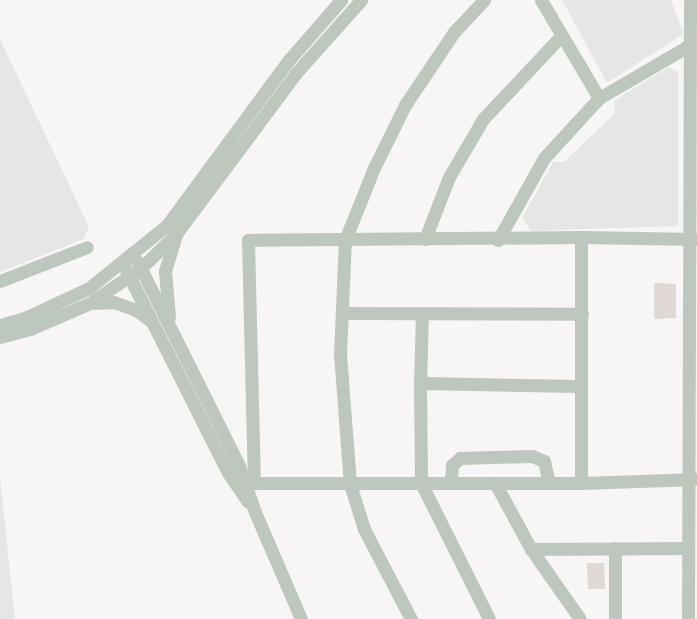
<!DOCTYPE html>
<html>
<head>
<meta charset="utf-8">
<style>
	body { margin:0 }
	#map { position:relative; width:697px; height:619px; overflow:hidden; background:#f8f5f6; font-family:"Public Sans",sans-serif }
	div>[style] { position:absolute }
	[style*='--x'] { left:calc(var(--x)*1px); top:calc(var(--y)*1px); width:calc(var(--w)*1px); rotate:calc(var(--a)*1deg) }
	.built>* { inset:0; background:#e6e6e4 }
	.green>* { inset:0; background:#e0d8d5 }
	.minor>* { height:13px; margin:-6.5px; padding:0 6.5px; transform-origin:6.5px; border-radius:6.5px; background:#bec7be }
	span { translate:-50% -50%; white-space:nowrap; text-align:center; line-height:1.15; -webkit-text-stroke:4px #fff; paint-order:stroke }
</style>
</head>
<body>
<div id="map">
	<div class="built">
		<div style="clip-path:polygon(562px 0,671px 0,683px 34px,607px 83px)"></div>
		<div style="clip-path:polygon(0 39px,89px 227px,84px 239px,0 272px)"></div>
		<div style="clip-path:polygon(669px 67px,678px 72px,678px 226px,531px 231px,522px 218px,553px 162px,564px 162px,614px 114px,615px 100px)"></div>
		<div style="clip-path:polygon(0 478px,15px 619px,0 619px)"></div>
	</div>
	<div class="green">
		<div style="clip-path:polygon(654px 283px,676px 284px,676px 318px,654px 319px)"></div>
		<div style="clip-path:polygon(587px 563px,604px 563px,605px 589px,588px 589px)"></div>
	</div>
	<div class="minor">
		<div style="--x:541;--y:0;--w:114;--a:59.4"></div>
		<div style="--x:581;--y:237;--w:246;--a:90"></div>
		<div style="--x:425;--y:239;--w:66;--a:-68.8"></div>
		<div style="--x:449;--y:177;--w:67;--a:-59.6"></div>
		<div style="--x:483;--y:119;--w:115;--a:-46.8"></div>
		<div style="--x:697;--y:239;--w:116;--a:-179"></div>
		<div style="--x:581;--y:237;--w:333;--a:179.5"></div>
		<div style="--x:248;--y:240;--w:243;--a:88.6"></div>
		<div style="--x:254;--y:483;--w:327;--a:0"></div>
		<div style="--x:581;--y:483;--w:116;--a:-2"></div>
		<div style="--x:498;--y:240;--w:94;--a:-60.7"></div>
		<div style="--x:544;--y:158;--w:81;--a:-47.5"></div>
		<div style="--x:599;--y:98;--w:105;--a:-30.2"></div>
		<div style="--x:137;--y:261;--w:229;--a:63.5"></div>
		<div style="--x:239;--y:466;--w:49;--a:70.8"></div>
		<div style="--x:255;--y:512;--w:116;--a:66.7"></div>
		<div style="--x:125;--y:268;--w:227;--a:63.3"></div>
		<div style="--x:227;--y:471;--w:37;--a:56"></div>
		<div style="--x:0;--y:281;--w:93;--a:-21.3"></div>
		<div style="--x:90;--y:303;--w:24;--a:-2"></div>
		<div style="--x:114;--y:302;--w:23;--a:20"></div>
		<div style="--x:136;--y:310;--w:19;--a:36"></div>
		<div style="--x:342;--y:313;--w:240;--a:0.2"></div>
		<div style="--x:422;--y:313;--w:70;--a:91.6"></div>
		<div style="--x:420;--y:383;--w:159;--a:1.1"></div>
		<div style="--x:169;--y:317;--w:46;--a:-95"></div>
		<div style="--x:165;--y:271;--w:39;--a:-73"></div>
		<div style="--x:0;--y:325;--w:26;--a:-16"></div>
		<div style="--x:25;--y:318;--w:71;--a:-25.1"></div>
		<div style="--x:89;--y:288;--w:100;--a:-38.9"></div>
		<div style="--x:167;--y:225;--w:204;--a:-53.6"></div>
		<div style="--x:288;--y:61;--w:81;--a:-49"></div>
		<div style="--x:0;--y:337;--w:31;--a:-15"></div>
		<div style="--x:30;--y:329;--w:65;--a:-23.4"></div>
		<div style="--x:90;--y:303;--w:62;--a:-34.5"></div>
		<div style="--x:141;--y:268;--w:49;--a:-44.2"></div>
		<div style="--x:176;--y:234;--w:201;--a:-53.3"></div>
		<div style="--x:296;--y:73;--w:98;--a:-48.3"></div>
		<div style="--x:420;--y:383;--w:100;--a:89.4"></div>
		<div style="--x:421;--y:483;--w:152;--a:63.4"></div>
		<div style="--x:451;--y:482;--w:17;--a:-87"></div>
		<div style="--x:452;--y:465;--w:11;--a:-41"></div>
		<div style="--x:460;--y:458;--w:72;--a:-1.6"></div>
		<div style="--x:532;--y:456;--w:13;--a:23"></div>
		<div style="--x:544;--y:461;--w:22;--a:77"></div>
		<div style="--x:495;--y:483;--w:75;--a:61.4"></div>
		<div style="--x:531;--y:549;--w:85;--a:55"></div>
		<div style="--x:531;--y:549;--w:157;--a:-0.4"></div>
		<div style="--x:411;--y:619;--w:102;--a:-117.6"></div>
		<div style="--x:364;--y:529;--w:47;--a:-107.3"></div>
		<div style="--x:350;--y:484;--w:130;--a:-94.4"></div>
		<div style="--x:340;--y:354;--w:114;--a:-87.5"></div>
		<div style="--x:345;--y:240;--w:78;--a:-68.1"></div>
		<div style="--x:374;--y:168;--w:70;--a:-63.8"></div>
		<div style="--x:405;--y:105;--w:88;--a:-56.1"></div>
		<div style="--x:454;--y:32;--w:44;--a:-46.8"></div>
		<div style="--x:615;--y:619;--w:71;--a:-90"></div>
		<div style="--x:688;--y:619;--w:619;--a:-89.81"></div>
	</div>
</div>
</body>
</html>
